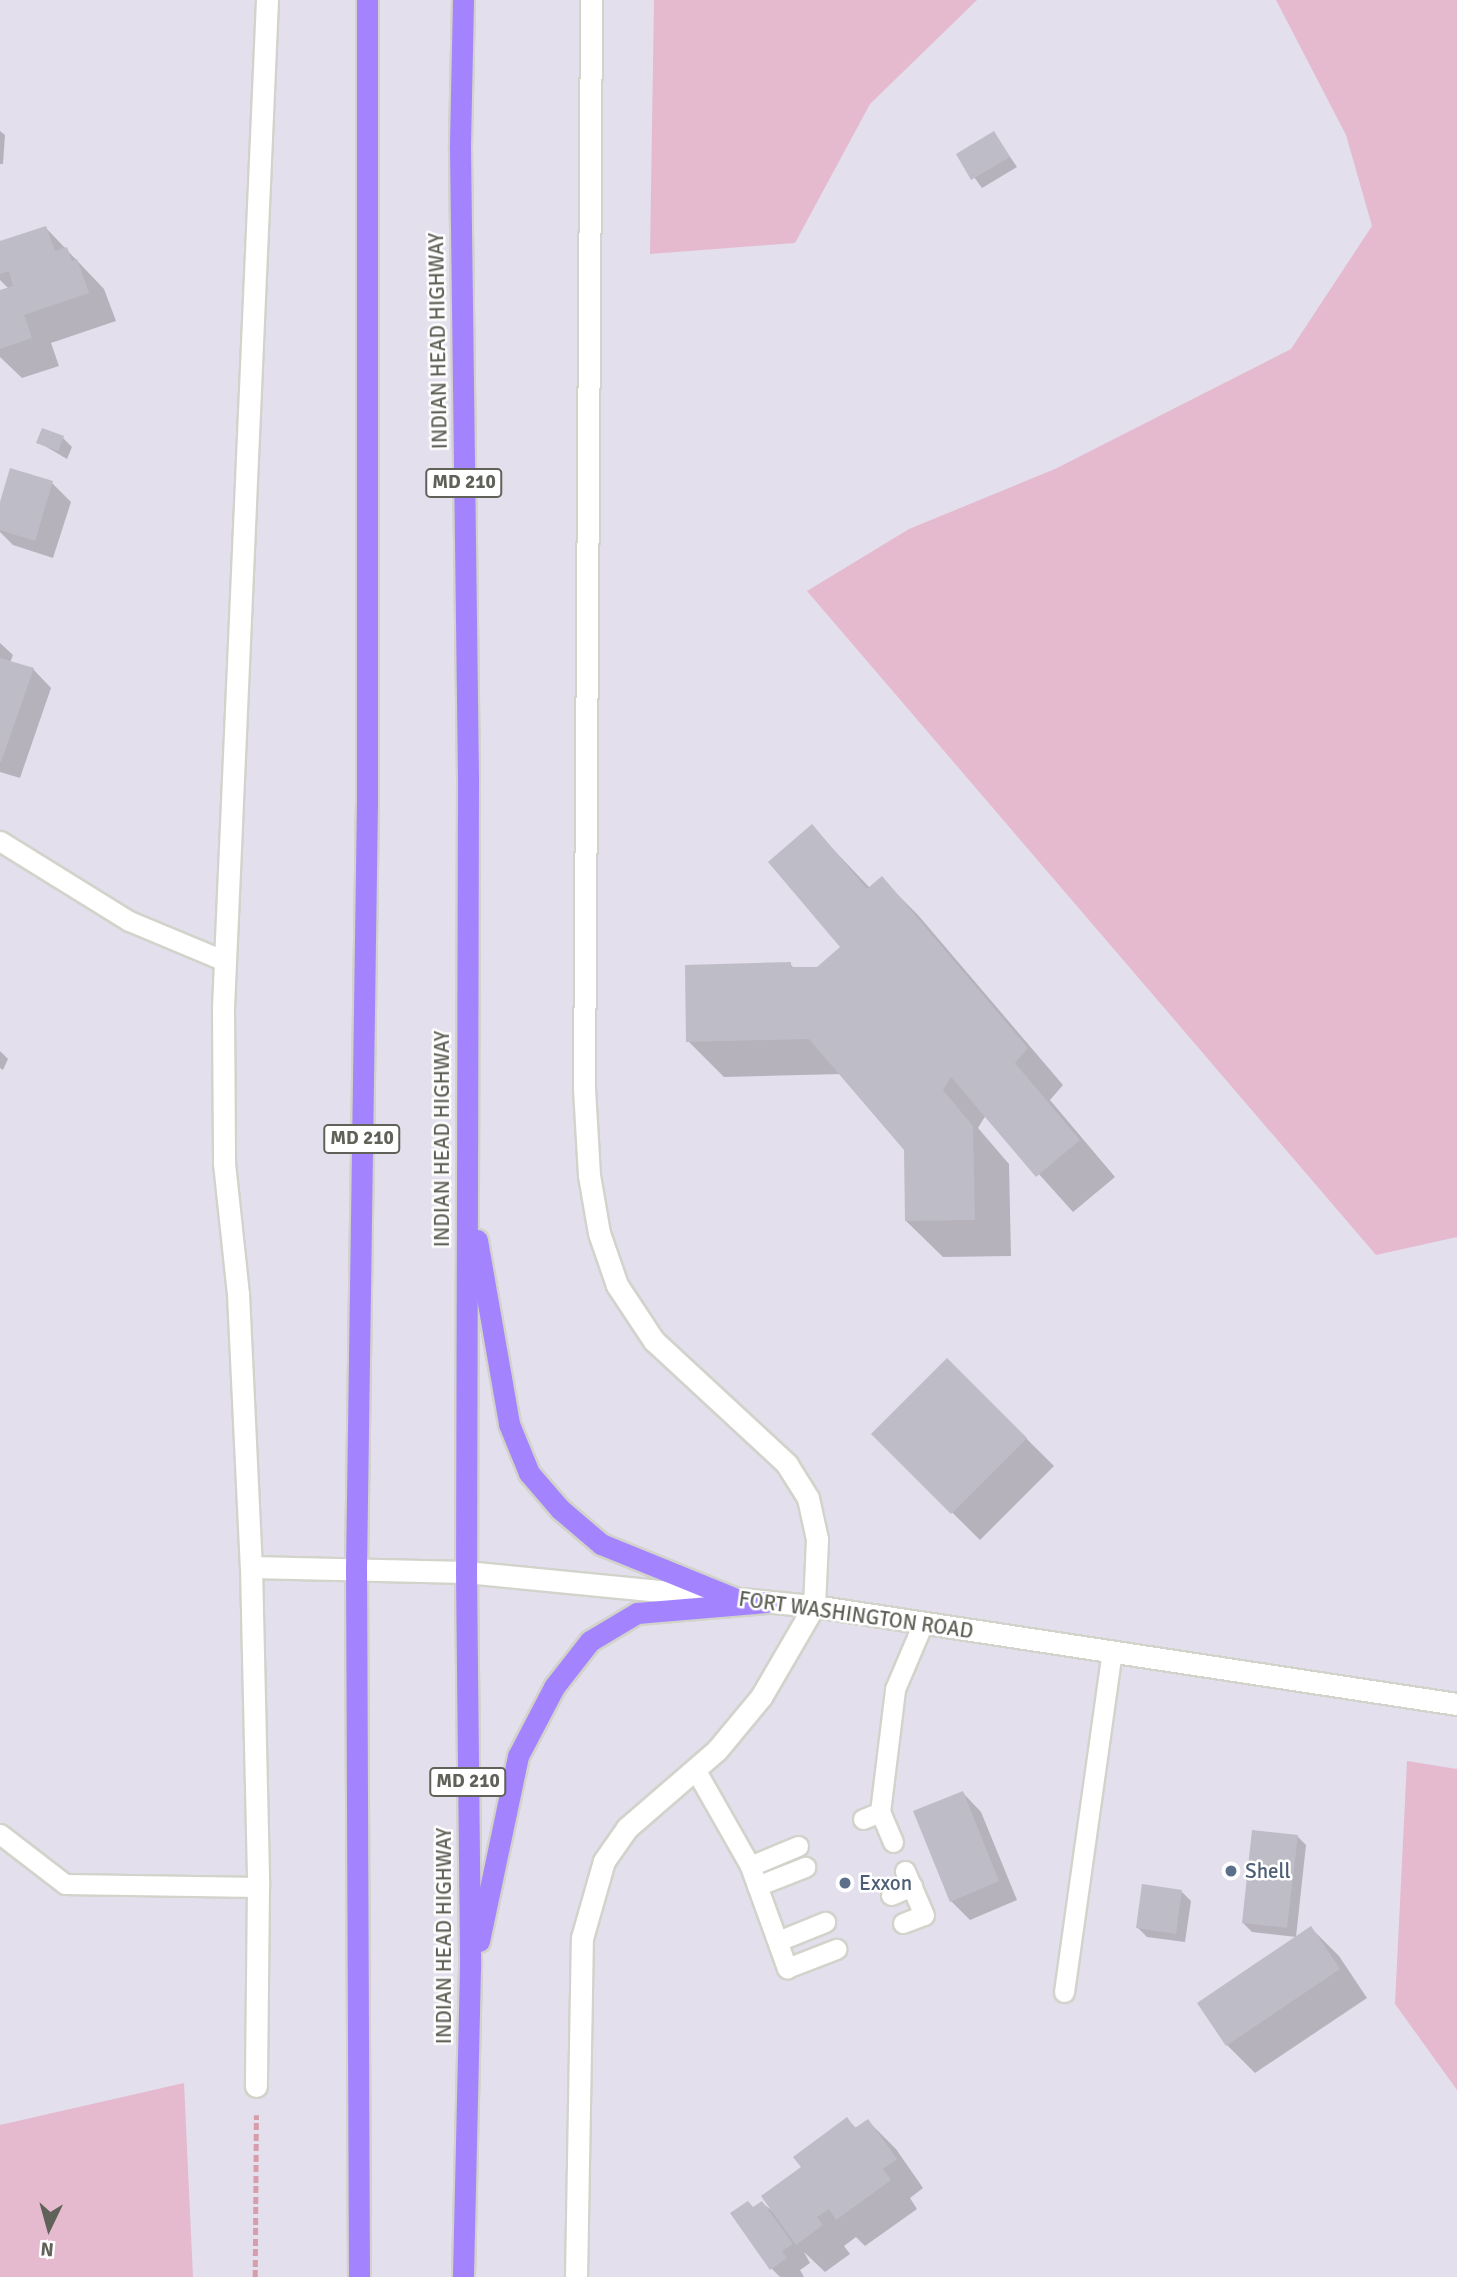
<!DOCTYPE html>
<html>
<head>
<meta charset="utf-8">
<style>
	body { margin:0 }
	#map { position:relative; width:1457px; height:2277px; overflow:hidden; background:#e3dfec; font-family:Signika,sans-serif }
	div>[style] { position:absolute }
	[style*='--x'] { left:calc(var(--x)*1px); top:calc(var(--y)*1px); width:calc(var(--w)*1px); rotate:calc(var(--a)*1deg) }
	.green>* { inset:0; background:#e5bacf }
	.shadow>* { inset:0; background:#0003 }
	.building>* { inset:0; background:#bebcc7 }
	.path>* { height:4.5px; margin-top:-2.25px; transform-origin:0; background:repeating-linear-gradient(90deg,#d79daa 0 7px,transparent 0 10.5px) }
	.roads { filter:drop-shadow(2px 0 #d2d3cb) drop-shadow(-2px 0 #d2d3cb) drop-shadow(0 2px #d2d3cb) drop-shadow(0 -2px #d2d3cb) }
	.lane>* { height:19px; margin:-9.5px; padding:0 9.5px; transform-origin:9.5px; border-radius:9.5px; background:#fff }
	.street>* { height:21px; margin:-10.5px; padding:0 10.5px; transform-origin:10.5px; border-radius:10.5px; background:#fff }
	.secondary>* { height:21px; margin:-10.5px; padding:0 10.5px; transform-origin:10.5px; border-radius:10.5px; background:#fff }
	.highway>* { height:21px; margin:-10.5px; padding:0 10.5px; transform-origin:10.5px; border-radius:10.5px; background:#a483ff }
	.dots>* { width:19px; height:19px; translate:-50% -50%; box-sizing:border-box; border:4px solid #fff; border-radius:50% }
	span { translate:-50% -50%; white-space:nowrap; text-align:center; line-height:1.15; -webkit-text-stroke:5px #fff; paint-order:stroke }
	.shield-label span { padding:2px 5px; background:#fff; border:2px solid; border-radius:5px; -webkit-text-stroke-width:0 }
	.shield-label { font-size:19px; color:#606158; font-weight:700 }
	.street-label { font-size:21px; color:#606158 }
	.service-label { font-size:21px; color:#4e5e75 }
	.left { translate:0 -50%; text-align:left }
	.north { position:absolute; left:14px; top:2193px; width:70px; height:70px; -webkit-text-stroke:5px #fff; paint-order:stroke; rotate:185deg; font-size:19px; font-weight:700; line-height:28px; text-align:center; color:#606158 }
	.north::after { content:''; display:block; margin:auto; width:24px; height:32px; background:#606158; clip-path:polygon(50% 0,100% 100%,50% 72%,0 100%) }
</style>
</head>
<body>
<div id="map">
	<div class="green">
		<div style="clip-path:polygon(654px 0,977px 0,870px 104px,795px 243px,650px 254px)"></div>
		<div style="clip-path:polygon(1276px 0,1457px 0,1457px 1237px,1376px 1255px,807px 591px,909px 529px,1055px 469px,1291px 349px,1372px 226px,1346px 135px)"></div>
		<div style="clip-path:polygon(1407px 1761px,1457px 1769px,1457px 2090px,1395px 2004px)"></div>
		<div style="clip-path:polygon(184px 2083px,193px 2277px,0 2277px,0 2125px)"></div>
	</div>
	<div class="shadow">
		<div style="clip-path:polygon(0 131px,5px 135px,3px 164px,0 164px)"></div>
		<div style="clip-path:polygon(994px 133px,1017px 167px,982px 188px,958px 155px)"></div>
		<div style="clip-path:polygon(46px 228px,104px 289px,116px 321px,51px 343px,59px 366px,22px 378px,0 357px,0 292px,9px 289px,0 280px,0 243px)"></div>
		<div style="clip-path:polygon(63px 438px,72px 447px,67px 459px,38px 442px)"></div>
		<div style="clip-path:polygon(52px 483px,71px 502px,53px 558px,13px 545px,0 532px,0 508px)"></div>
		<div style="clip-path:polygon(0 643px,13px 655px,10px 663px,33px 669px,51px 688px,20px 778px,0 772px)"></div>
		<div style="clip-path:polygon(812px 827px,870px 888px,882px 879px,918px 915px,1063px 1085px,1050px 1100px,1115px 1177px,1073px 1212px,986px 1115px,978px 1128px,1009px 1164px,1011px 1256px,943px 1257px,906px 1221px,905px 1149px,842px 1074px,724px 1077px,688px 1041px,790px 964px,795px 969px,818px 969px,843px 948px)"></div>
		<div style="clip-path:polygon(0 1051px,8px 1059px,3px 1070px,0 1068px)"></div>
		<div style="clip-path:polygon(947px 1360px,1054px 1466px,980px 1540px,873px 1434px)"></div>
		<div style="clip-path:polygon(963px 1793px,981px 1812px,1017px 1900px,970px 1920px,951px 1901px)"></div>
		<div style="clip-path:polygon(1297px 1836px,1306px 1845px,1296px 1937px,1252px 1932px,1243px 1923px)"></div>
		<div style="clip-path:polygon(1182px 1892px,1191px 1901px,1185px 1942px,1147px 1937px,1138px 1928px)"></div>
		<div style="clip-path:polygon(1311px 1928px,1339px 1956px,1367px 1998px,1255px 2073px,1227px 2045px)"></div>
		<div style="clip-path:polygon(847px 2119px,857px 2129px,868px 2121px,896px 2149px,923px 2188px,910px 2198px,917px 2209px,865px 2246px,856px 2237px,844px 2246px,850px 2254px,825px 2272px,804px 2252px,810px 2263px,800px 2270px,804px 2277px,780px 2277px,772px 2269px,753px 2209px,762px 2203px,774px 2212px,803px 2168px)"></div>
	</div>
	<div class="building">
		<div style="clip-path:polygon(994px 131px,1010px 157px,971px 180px,956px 154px)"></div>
		<div style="clip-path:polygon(46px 226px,55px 251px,67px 247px,72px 261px,77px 259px,89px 293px,24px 315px,32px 338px,0 349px,0 290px,13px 286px,9px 271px,0 274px,0 241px)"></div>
		<div style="clip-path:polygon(42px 428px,64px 436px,58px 451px,36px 443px)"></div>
		<div style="clip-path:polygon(10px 468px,53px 481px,35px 541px,0 530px,0 502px)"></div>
		<div style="clip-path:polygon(0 658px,34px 668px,1px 762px,0 762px)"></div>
		<div style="clip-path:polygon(812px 824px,867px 889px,882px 876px,1028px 1048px,1015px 1063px,1080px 1140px,1036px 1177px,951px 1077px,943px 1090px,973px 1126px,975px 1220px,905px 1221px,904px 1150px,809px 1039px,686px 1042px,685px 965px,791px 962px,791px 967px,817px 967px,840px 947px,768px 862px)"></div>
		<div style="clip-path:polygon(947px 1358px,1027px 1438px,951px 1514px,871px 1434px)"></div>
		<div style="clip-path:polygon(963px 1791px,999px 1881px,950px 1902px,913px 1811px)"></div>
		<div style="clip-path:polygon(1252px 1830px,1298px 1835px,1287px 1928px,1242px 1923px)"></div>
		<div style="clip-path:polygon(1142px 1884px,1182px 1890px,1176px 1934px,1136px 1928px)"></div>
		<div style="clip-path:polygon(1311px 1926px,1340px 1969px,1226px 2046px,1197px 2003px)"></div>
		<div style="clip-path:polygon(847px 2117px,855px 2128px,868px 2119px,897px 2159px,883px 2169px,891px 2180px,836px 2220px,829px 2209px,817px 2217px,823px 2225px,796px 2245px,761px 2196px,801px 2167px,793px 2157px)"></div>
		<div style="clip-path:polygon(748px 2201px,753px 2207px,762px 2201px,793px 2244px,782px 2251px,787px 2258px,770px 2270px,730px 2213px)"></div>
	</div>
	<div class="path">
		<div style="--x:255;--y:2277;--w:162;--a:-89.6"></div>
	</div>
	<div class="roads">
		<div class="lane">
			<div style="--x:0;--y:841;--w:152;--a:31.8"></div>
			<div style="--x:129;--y:921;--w:104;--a:22.6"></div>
			<div style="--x:695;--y:1769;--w:112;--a:60.4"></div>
			<div style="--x:750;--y:1866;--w:52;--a:-22.6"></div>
			<div style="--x:863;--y:1819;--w:18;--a:-22"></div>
			<div style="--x:0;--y:1834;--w:82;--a:37.6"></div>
			<div style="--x:65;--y:1884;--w:193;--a:0.9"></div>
			<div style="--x:893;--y:1842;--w:33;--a:-113"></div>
			<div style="--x:880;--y:1812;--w:124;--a:-83"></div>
			<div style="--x:895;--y:1689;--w:72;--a:-67"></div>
			<div style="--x:750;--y:1866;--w:109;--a:70.1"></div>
			<div style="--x:787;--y:1968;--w:53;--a:-21.2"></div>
			<div style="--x:757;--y:1886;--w:52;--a:-21.6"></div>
			<div style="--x:891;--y:1895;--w:23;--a:-23"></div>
			<div style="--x:903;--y:1923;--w:22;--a:-21"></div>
			<div style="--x:924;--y:1915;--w:48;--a:-113.4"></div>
			<div style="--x:778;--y:1941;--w:51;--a:-22"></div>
			<div style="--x:1064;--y:1992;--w:343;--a:-82"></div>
		</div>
		<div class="street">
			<div style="--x:251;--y:1567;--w:320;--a:88.7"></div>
			<div style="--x:258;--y:1887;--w:199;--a:90.6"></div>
			<div style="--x:576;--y:2277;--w:339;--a:-89"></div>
			<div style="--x:582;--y:1938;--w:80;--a:-74.1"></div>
			<div style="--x:604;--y:1861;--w:40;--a:-55.1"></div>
			<div style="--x:627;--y:1828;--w:119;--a:-40.9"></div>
			<div style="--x:717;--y:1750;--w:69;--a:-50.3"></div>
			<div style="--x:761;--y:1697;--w:105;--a:-59.8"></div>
			<div style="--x:814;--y:1606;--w:67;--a:-87.4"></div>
			<div style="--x:817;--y:1539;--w:42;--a:-102.4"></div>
			<div style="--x:808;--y:1498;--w:40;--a:-122"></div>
			<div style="--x:787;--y:1464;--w:181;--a:-137.2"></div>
			<div style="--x:654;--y:1341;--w:67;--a:-123.5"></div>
			<div style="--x:617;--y:1285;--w:55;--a:-109.1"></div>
			<div style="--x:599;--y:1233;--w:59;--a:-99.8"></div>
			<div style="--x:589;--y:1175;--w:87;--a:-93.3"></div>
			<div style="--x:584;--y:1088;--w:1088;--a:-89.63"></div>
		</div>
		<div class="secondary">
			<div style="--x:267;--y:0;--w:1010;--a:92.5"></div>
			<div style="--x:223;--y:1009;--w:154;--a:89.6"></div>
			<div style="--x:224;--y:1163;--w:132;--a:83.9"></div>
			<div style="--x:238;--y:1294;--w:273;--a:87.3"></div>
			<div style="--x:251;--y:1567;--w:215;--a:1.3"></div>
			<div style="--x:466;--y:1572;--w:350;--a:5.6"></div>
			<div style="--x:814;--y:1606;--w:650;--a:8.67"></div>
		</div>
		<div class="highway">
			<div style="--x:463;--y:0;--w:149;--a:91.2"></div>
			<div style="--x:460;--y:149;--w:631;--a:89.27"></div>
			<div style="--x:468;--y:780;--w:792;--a:90.14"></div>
			<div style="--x:466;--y:1572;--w:395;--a:89.4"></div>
			<div style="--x:470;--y:1967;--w:310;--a:91.3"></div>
			<div style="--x:477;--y:1240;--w:187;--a:80.1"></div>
			<div style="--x:509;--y:1424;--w:53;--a:67.8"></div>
			<div style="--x:529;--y:1473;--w:48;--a:49.3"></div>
			<div style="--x:560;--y:1509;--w:54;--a:40.5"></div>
			<div style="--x:601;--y:1544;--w:144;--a:22.1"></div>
			<div style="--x:479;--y:1941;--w:189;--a:-78.1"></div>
			<div style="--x:518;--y:1756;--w:78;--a:-62.4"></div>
			<div style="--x:554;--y:1687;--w:58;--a:-52"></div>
			<div style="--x:590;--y:1641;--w:55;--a:-30.8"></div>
			<div style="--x:637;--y:1613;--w:130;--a:-4.8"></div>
			<div style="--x:359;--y:2277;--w:708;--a:-90.24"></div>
			<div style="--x:356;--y:1569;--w:764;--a:-89.18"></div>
			<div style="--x:367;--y:805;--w:805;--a:-90"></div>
		</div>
	</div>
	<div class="dots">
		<div style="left:1231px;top:1871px;background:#5c6f8a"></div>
		<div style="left:845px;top:1883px;background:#5c6f8a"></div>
	</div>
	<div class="shield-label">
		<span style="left:464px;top:483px">MD 210</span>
		<span style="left:362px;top:1139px">MD 210</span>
		<span style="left:468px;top:1782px">MD 210</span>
	</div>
	<div class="street-label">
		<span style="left:438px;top:341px;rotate:-91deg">INDIAN HEAD HIGHWAY</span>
		<span style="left:442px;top:1139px;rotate:-90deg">INDIAN HEAD HIGHWAY</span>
		<span style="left:856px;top:1615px;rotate:8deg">FORT WASHINGTON ROAD</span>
		<span style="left:444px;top:1936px;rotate:-90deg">INDIAN HEAD HIGHWAY</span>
	</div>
	<div class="service-label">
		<span class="left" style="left:1245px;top:1871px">Shell</span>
		<span class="left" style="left:859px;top:1883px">Exxon</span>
	</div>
	<div class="north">N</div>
</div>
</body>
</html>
